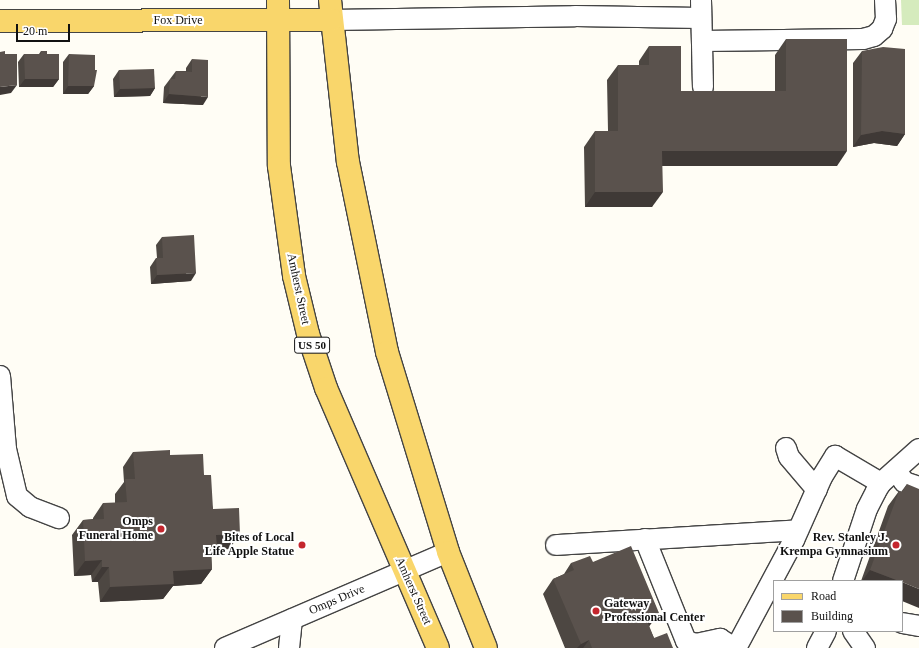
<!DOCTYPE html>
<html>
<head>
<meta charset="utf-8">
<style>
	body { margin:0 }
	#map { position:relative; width:919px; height:648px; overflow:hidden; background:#fffdf5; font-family:Georgia,serif }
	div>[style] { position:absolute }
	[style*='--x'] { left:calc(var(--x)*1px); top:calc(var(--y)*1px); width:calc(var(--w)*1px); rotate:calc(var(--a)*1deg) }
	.green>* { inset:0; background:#d5ebbd }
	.roads { filter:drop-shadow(1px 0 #444) drop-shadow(-1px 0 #444) drop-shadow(0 1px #444) drop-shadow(0 -1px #444) }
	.minor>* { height:20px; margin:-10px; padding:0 10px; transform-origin:10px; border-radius:10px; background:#fff }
	.major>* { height:22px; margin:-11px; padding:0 11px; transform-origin:11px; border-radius:11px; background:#f9d66b }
	.wall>* { inset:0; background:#4d4742 }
	.shaded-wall>* { inset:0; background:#3f3936 }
	.building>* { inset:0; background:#5a524d }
	.dots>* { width:11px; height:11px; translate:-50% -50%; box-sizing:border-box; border:2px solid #fff; border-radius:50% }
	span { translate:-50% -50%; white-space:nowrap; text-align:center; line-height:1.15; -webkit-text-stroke:4px #fff; paint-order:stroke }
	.shield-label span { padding:1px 3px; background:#fff; border:1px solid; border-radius:3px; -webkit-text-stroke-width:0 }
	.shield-label { font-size:11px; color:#111; font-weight:700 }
	.street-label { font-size:12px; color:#111 }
	.poi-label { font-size:12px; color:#111; font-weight:700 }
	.right { translate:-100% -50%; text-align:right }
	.left { translate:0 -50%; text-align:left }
	.legend { position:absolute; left:773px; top:580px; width:130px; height:52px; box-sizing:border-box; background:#fff; border:1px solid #a0a0a0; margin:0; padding:5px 7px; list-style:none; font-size:12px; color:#111 }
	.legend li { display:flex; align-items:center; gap:8px; height:20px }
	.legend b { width:20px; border:1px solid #a0a0a0 }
	.scale { position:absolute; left:16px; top:24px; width:54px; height:18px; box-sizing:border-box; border:2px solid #111; border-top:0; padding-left:5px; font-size:12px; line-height:14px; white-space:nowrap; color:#111; -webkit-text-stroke:3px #fff; paint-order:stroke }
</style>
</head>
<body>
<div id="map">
	<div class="green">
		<div style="clip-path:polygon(901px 0,919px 0,919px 25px,902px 25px)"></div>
	</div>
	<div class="roads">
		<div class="minor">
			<div style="--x:701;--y:0;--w:87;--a:88.7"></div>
			<div style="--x:331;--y:20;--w:244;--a:-0.9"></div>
			<div style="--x:575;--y:16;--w:126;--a:0.9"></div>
			<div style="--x:702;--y:41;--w:161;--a:-0.7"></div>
			<div style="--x:863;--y:39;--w:11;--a:-15"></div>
			<div style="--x:874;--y:36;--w:11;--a:-41"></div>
			<div style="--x:882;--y:29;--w:11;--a:-68"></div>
			<div style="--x:886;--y:19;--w:19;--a:-93"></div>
			<div style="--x:0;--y:376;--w:73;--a:85.3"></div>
			<div style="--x:6;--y:449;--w:48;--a:76.8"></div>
			<div style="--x:17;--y:496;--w:17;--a:40"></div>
			<div style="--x:30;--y:507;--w:31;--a:21"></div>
			<div style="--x:786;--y:448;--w:9;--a:72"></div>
			<div style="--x:789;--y:457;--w:43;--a:49.7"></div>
			<div style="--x:896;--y:470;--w:14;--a:56"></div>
			<div style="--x:904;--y:482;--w:16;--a:18"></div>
			<div style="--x:645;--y:539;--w:110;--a:68.1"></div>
			<div style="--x:686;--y:641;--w:10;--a:17"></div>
			<div style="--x:696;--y:644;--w:25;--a:-12"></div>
			<div style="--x:720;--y:639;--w:17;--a:31"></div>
			<div style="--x:556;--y:545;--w:242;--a:-3.5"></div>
			<div style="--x:843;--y:581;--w:76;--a:-71.6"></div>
			<div style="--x:867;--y:509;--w:20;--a:-63"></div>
			<div style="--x:876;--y:491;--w:9;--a:-58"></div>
			<div style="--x:881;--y:483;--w:51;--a:-41.8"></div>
			<div style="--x:902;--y:623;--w:17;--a:10"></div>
			<div style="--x:853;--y:631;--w:21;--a:55"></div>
			<div style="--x:225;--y:648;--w:243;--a:-23.3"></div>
			<div style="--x:289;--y:648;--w:29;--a:-84"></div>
			<div style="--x:736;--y:648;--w:123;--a:-61.8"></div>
			<div style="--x:794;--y:540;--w:69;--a:-66"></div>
			<div style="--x:822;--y:477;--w:25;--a:-58"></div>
			<div style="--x:835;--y:456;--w:53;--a:30.4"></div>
			<div style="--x:817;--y:648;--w:19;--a:-62"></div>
		</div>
		<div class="major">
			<div style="--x:278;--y:0;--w:166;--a:89.7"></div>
			<div style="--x:279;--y:166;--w:111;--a:82.2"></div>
			<div style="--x:294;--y:276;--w:60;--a:76.4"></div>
			<div style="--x:308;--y:334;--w:57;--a:71.6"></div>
			<div style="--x:326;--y:388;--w:283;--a:66.7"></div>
			<div style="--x:330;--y:0;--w:163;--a:83.7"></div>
			<div style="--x:348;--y:162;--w:194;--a:78.4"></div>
			<div style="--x:387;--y:352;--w:209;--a:73"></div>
			<div style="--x:448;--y:552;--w:103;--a:68.4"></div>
			<div style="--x:0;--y:21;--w:331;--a:-0.2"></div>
		</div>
	</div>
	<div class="wall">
		<div style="clip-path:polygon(786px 39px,837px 166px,662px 166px,652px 207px,585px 207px,584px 147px,595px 131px,608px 131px,607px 80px,618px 65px,639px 65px,639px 61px,649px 46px,681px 91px,775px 91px,775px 55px)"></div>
		<div style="clip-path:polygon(41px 51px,47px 54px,59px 79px,53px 87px,19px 87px,18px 62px,24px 54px,39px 54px)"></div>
		<div style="clip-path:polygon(862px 51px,905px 134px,897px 146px,874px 143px,853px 147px,853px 63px)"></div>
		<div style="clip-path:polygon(69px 54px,94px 86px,88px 94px,63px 94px,63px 62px)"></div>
		<div style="clip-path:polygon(192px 59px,203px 105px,163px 103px,164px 87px,176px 71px,186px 71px,186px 68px)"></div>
		<div style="clip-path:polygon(119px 70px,155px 88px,150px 96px,114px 97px,113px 79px)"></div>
		<div style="clip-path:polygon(162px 237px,191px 281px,151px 284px,150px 267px,156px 258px,157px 258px,156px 245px)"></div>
		<div style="clip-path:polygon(133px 452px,170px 455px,204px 475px,213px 509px,240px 534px,229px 549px,214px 550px,211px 554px,212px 569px,201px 584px,173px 586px,163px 599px,100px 602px,98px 582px,92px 582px,91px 575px,74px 576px,72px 535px,83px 520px,93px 519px,93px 518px,103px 503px,115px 503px,115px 494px,124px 482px,123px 467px)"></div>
		<div style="clip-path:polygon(907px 484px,902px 581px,861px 581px,888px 506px,899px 491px,901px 492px)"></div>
		<div style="clip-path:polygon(593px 562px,649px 627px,654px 638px,673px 648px,565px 648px,543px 594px,553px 579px,564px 574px,571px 563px)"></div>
	</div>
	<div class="shaded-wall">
		<div style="clip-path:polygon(25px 79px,59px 79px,53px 87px,19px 87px)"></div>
		<div style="clip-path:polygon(17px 85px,11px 93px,0 95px,0 87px)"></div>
		<div style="clip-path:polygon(68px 86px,94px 86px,88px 94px,63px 94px)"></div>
		<div style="clip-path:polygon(155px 88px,150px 96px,114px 97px,120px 89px)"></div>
		<div style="clip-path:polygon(169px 94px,208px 97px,203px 105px,163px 103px)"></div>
		<div style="clip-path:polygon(882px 131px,905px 134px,897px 146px,874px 143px,853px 147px,861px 135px)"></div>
		<div style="clip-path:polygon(662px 151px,847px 151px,837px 166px,652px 166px)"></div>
		<div style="clip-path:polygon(595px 192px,663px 192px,652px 207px,585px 207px)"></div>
		<div style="clip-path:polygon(196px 273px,191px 281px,151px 284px,157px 275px)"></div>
		<div style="clip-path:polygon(240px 534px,229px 549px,214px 550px,206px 561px,200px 562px,216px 535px)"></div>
		<div style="clip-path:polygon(102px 560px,91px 575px,74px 576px,85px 561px)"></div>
		<div style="clip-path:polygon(102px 567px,109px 567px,98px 582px,92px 582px)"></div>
		<div style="clip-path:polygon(212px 569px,201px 584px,173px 586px,163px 599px,100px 602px,110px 587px,173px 571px)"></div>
		<div style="clip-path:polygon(870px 570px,899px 581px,862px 581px)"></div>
		<div style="clip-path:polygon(902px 582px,919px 589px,919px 608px,902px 601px)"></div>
		<div style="clip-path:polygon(659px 613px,648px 628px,646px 618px)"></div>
		<div style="clip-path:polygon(589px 640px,583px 648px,577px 648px,581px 644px)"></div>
	</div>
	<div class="building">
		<div style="clip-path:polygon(786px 39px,847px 39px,847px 151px,662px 151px,663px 192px,595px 192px,595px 131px,618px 131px,618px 65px,649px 65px,649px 46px,681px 46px,681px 91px,786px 91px)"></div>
		<div style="clip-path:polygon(883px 47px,905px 49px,905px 134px,882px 131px,861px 135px,862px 51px)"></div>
		<div style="clip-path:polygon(5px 51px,5px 54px,17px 54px,17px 85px,0 87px,0 52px)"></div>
		<div style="clip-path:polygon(41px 51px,47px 51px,47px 54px,59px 54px,59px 79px,25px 79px,24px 54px,41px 54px)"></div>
		<div style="clip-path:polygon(69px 54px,95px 55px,95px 70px,97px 70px,94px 86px,68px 86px)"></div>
		<div style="clip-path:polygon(192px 59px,208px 60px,208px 97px,169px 94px,170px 79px,175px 79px,176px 71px,192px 72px)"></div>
		<div style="clip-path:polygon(154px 69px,155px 88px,120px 89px,119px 70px)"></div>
		<div style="clip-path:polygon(194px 235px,196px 273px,157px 275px,156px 258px,163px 258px,162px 237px)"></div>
		<div style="clip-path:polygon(170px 450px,170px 455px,203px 454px,204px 475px,211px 475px,213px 509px,239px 508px,240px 534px,216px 535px,217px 546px,211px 546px,212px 569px,173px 571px,174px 584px,110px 587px,109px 567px,102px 567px,102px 560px,85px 561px,83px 520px,104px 519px,103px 503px,127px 502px,125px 479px,135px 479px,133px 452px)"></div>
		<div style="clip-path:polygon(907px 484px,919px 489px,919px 589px,902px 582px,902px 581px,899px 581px,870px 570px,899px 491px,902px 492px)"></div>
		<div style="clip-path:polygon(631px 546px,659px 613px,646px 618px,654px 638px,667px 633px,673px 648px,592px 648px,589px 640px,581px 644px,553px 579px,574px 570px,571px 563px,590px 556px,593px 562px)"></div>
	</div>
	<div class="dots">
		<div style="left:161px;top:529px;background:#c4262e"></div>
		<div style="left:302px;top:545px;background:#c4262e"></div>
		<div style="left:896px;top:545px;background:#c4262e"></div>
		<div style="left:596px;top:611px;background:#c4262e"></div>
	</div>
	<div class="shield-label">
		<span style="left:312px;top:345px">US 50</span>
	</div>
	<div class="street-label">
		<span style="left:178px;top:21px">Fox Drive</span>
		<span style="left:298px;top:289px;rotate:78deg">Amherst Street</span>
		<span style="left:413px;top:591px;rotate:66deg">Amherst Street</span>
		<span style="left:337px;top:600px;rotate:-23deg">Omps Drive</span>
	</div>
	<div class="poi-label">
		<span class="right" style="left:153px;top:529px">Omps<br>Funeral Home</span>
		<span class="right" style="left:294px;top:545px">Bites of Local<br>Life Apple Statue</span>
		<span class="right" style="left:888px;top:545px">Rev. Stanley J.<br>Krempa Gymnasium</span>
		<span class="left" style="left:604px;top:611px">Gateway<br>Professional Center</span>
	</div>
	<ul class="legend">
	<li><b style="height:5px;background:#f9d66b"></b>Road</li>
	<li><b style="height:11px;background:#5a524d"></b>Building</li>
	</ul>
	<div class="scale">20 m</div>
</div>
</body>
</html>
